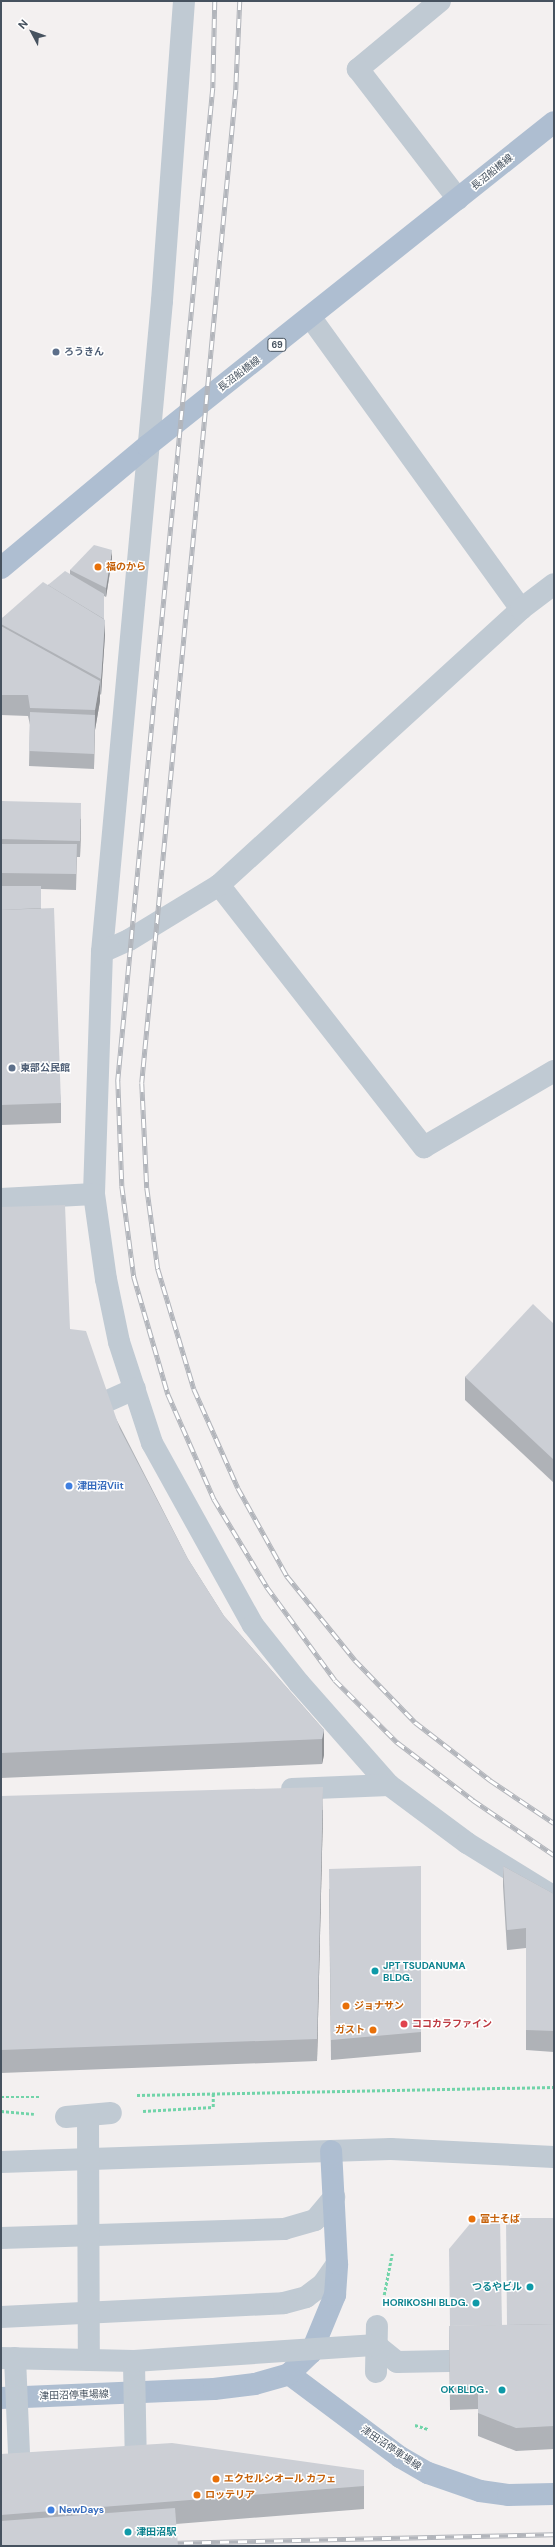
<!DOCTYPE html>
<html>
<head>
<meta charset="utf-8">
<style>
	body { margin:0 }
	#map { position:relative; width:555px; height:2547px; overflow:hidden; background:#f3f0f0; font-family:"DM Sans","Noto Sans JP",sans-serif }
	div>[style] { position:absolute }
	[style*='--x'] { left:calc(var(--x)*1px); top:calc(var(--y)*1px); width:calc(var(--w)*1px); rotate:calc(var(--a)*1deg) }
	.path>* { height:2.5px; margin-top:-1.25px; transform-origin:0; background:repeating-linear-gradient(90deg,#71d4a9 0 3px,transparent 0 5px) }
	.minor>* { height:22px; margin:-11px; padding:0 11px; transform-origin:11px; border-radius:11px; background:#c0cad3 }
	.major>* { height:22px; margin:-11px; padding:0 11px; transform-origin:11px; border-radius:11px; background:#aebed1 }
	.rail>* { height:4.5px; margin-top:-2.25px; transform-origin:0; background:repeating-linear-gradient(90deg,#fff 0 9px,#b2b5bb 0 18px); box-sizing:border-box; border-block:1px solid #b2b5bb }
	.minor-bridge>* { height:22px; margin:-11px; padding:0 11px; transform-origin:11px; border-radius:11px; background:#c0cad3 }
	.wall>* { inset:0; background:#afb2b7 }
	.shaded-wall>* { inset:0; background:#8f9195 }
	.building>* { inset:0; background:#cccfd5 }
	.dots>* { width:11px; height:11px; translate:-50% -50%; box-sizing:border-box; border:2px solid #fff; border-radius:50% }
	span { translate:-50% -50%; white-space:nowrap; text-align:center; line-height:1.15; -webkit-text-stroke:3px #fff; paint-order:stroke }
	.shield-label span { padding:1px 3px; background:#fff; border:1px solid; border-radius:3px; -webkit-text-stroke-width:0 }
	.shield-label { font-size:9px; color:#46525f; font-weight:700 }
	.street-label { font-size:10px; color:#46525f }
	.service-label { font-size:10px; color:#4e5e75; font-weight:700 }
	.left { translate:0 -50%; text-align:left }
	.food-label { font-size:10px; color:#c56008; font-weight:700 }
	.right { translate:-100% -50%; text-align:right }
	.shop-label { font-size:10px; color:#366cbe; font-weight:700 }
	.culture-label { font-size:10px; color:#0d838f; font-weight:700 }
	.health-label { font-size:10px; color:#be3a42; font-weight:700 }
	.frame { position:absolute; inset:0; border:2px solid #46525f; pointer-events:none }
	.north { position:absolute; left:12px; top:12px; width:40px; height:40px; -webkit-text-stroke:3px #fff; paint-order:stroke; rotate:311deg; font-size:11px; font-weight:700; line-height:16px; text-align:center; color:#46525f }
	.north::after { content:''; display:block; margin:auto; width:14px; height:18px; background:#46525f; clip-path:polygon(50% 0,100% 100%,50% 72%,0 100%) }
</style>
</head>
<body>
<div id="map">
	<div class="path">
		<div style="--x:137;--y:2095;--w:417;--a:-1.1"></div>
		<div style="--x:1;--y:2097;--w:39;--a:0"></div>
		<div style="--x:1;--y:2111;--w:33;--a:5"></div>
		<div style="--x:143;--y:2111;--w:70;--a:-3.3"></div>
		<div style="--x:213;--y:2107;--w:15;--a:-90"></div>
		<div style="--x:384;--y:2295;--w:42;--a:-79"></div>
		<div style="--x:415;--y:2425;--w:14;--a:17"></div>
	</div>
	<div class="minor">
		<div style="--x:184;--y:1;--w:301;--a:94.2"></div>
		<div style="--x:162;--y:301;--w:654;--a:95.27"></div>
		<div style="--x:102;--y:952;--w:242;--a:91.9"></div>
		<div style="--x:94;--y:1194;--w:86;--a:82"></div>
		<div style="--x:106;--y:1279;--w:64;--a:78.3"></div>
		<div style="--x:119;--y:1342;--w:106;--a:71.9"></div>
		<div style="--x:152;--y:1443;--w:208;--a:61"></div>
		<div style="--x:253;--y:1625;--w:74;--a:51.6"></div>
		<div style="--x:299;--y:1683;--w:136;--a:48.6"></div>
		<div style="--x:389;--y:1785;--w:97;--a:36.6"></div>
		<div style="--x:467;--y:1843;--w:102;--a:31.8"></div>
		<div style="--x:440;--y:1;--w:107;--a:140.3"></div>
		<div style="--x:358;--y:69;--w:164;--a:52.4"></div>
		<div style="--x:311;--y:318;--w:359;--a:54.2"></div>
		<div style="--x:219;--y:885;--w:333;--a:52"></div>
		<div style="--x:424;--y:1147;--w:151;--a:-30.3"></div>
		<div style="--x:102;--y:952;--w:30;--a:-24"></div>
		<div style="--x:129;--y:940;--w:105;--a:-31.4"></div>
		<div style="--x:219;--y:885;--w:409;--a:-42.4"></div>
		<div style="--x:521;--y:609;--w:41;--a:-37.1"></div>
		<div style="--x:1;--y:1199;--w:93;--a:-3.1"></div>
		<div style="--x:103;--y:1403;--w:35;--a:-24"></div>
		<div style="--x:292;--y:1789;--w:97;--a:-2.4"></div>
		<div style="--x:66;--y:2117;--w:45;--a:-5.1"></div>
		<div style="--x:1;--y:2162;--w:390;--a:-1.9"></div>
		<div style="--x:391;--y:2149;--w:163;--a:2.8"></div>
		<div style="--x:1;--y:2238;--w:283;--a:-1.8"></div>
		<div style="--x:284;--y:2229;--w:32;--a:-16"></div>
		<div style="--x:315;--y:2220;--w:30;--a:-50"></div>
		<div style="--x:1;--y:2317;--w:283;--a:-2.8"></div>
		<div style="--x:284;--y:2303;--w:23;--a:-15"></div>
		<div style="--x:306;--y:2297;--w:21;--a:-37"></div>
		<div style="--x:323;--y:2284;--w:24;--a:-55"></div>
		<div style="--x:1;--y:2358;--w:133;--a:1.3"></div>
		<div style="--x:376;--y:2372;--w:46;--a:-88.8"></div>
	</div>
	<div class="major">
		<div style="--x:1;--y:568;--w:190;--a:-39.9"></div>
		<div style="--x:147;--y:446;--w:520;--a:-38.52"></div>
		<div style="--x:289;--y:2374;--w:139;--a:36.8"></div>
		<div style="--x:400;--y:2457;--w:32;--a:30"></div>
		<div style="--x:428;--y:2473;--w:55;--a:19.1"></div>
		<div style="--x:480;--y:2491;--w:28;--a:8"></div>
		<div style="--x:508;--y:2495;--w:46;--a:-1.2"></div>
		<div style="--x:1;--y:2398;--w:213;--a:-2.4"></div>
		<div style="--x:214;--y:2389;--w:41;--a:-7"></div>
		<div style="--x:255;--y:2384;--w:35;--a:-16"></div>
		<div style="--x:289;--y:2374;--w:30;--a:-44"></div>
		<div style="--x:311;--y:2353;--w:63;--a:-67.5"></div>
		<div style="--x:335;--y:2295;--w:31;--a:-86"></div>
		<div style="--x:337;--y:2264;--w:113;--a:-93"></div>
	</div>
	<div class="rail">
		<div style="--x:215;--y:1;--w:87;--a:91.3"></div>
		<div style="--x:213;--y:88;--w:997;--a:95.47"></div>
		<div style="--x:118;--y:1080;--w:106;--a:87.8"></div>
		<div style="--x:122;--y:1186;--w:92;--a:82.5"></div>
		<div style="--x:134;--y:1277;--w:122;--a:73.8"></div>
		<div style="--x:168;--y:1394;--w:115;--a:66.3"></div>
		<div style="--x:214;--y:1499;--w:103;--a:58.9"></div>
		<div style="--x:267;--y:1587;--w:115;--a:53.8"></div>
		<div style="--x:335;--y:1680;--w:88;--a:45"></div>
		<div style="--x:397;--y:1742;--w:96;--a:37.3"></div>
		<div style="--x:473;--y:1800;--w:98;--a:34.2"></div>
		<div style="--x:240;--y:1;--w:89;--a:92.6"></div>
		<div style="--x:236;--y:90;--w:997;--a:95.41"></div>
		<div style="--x:142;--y:1083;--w:105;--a:87.3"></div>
		<div style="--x:147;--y:1188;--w:82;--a:82.3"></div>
		<div style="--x:158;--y:1269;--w:125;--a:73.3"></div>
		<div style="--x:194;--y:1389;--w:108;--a:66"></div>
		<div style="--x:238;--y:1488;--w:101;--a:60.9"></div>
		<div style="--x:287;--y:1576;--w:108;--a:51"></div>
		<div style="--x:355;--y:1660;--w:86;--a:45.9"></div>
		<div style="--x:415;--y:1722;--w:95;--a:37.7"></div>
		<div style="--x:490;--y:1780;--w:77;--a:33.9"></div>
		<div style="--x:166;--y:2543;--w:388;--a:-1.3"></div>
	</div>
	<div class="minor-bridge">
		<div style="--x:88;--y:2117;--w:243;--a:89.8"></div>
		<div style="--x:15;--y:2358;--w:118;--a:87.6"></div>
		<div style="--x:136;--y:2468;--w:107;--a:-91.1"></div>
		<div style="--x:134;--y:2361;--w:243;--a:-3.8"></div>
		<div style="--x:376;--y:2345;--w:27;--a:39"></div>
		<div style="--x:397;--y:2362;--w:52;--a:-1.1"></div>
	</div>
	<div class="wall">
		<div style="clip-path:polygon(112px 559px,106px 597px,104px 596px,104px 619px,105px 635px,101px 695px,100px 694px,100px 701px,95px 730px,94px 769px,29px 766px,30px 725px,28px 716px,1px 715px,1px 619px,48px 585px,70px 574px,70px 570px)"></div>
		<div style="clip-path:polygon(1px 801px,81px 819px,80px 857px,77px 857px,76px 890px,41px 889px,41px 908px,61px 1103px,61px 1123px,1px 1125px)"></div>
		<div style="clip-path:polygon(1px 1207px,70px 1329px,188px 1559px,224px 1616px,324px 1730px,324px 1755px,322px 1764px,1px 1778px)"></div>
		<div style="clip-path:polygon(554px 1324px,554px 1483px,465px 1400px,465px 1377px)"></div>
		<div style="clip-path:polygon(1px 1796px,323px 1810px,317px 2061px,1px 2073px)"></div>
		<div style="clip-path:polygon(421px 1866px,421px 2052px,331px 2060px,329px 1889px)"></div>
		<div style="clip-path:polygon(503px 1866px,554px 1894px,554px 2052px,526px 2050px,526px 1948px,507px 1950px,503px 1886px)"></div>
		<div style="clip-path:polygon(554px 2218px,554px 2449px,516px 2451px,478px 2436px,478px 2409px,450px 2410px,449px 2326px,507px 2325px)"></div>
		<div style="clip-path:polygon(1px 2454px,364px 2486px,364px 2509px,176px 2524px,1px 2546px)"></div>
	</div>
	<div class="shaded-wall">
		<div style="clip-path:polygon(112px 550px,112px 559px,106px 597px,106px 588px)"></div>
		<div style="clip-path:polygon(105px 620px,105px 635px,101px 695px,101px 679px)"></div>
		<div style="clip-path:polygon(100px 681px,100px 701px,95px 730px,94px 769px,95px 710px)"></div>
		<div style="clip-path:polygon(81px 803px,81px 819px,80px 857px,80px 841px)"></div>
		<div style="clip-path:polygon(324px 1730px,324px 1755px,322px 1764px,322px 1739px)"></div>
		<div style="clip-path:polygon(323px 1787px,323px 1810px,317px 2061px,317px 2039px)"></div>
	</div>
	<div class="building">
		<div style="clip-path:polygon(94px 545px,112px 550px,106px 588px,70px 570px)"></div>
		<div style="clip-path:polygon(65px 571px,104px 594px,104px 619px,48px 585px)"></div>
		<div style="clip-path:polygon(43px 582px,105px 620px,101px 679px,1px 624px,1px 619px)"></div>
		<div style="clip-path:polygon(1px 626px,100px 681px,95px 710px,30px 708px,28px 695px,1px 695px)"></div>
		<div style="clip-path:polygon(30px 712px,95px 715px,94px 754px,29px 751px)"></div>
		<div style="clip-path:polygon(1px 801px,81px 803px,80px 841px,1px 839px)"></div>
		<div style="clip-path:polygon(1px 844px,77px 844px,76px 874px,1px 873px)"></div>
		<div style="clip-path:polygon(1px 886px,41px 886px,41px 908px,1px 910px)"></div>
		<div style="clip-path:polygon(54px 908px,61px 1103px,1px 1105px,1px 910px)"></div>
		<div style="clip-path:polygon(65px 1205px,70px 1329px,86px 1331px,120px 1429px,188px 1559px,224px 1616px,324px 1730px,322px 1739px,1px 1753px,1px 1207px)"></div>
		<div style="clip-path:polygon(533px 1304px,554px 1324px,554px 1460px,465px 1377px)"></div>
		<div style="clip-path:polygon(323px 1787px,317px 2039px,1px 2050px,1px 1796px)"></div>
		<div style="clip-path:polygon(421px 1866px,421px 2032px,331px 2040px,329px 1869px)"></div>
		<div style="clip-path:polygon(503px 1866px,554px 1894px,554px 2031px,526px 2030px,526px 1928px,507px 1930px)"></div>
		<div style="clip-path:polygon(500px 2218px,502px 2325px,450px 2326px,449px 2249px,474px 2219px)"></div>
		<div style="clip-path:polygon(506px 2218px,554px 2218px,554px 2324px,507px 2325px)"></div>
		<div style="clip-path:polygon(554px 2324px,554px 2426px,516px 2428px,478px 2413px,478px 2387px,450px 2387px,449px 2326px)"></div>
		<div style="clip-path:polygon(172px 2443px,364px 2470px,364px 2486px,1px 2515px,1px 2454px)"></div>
		<div style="clip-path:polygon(175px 2508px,178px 2546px,1px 2546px,1px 2521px)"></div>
	</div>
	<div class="dots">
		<div style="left:56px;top:352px;background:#5c6f8a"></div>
		<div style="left:98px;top:567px;background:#e8710a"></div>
		<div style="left:12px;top:1068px;background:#5c6f8a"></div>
		<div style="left:69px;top:1486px;background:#3f7fe0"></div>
		<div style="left:375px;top:1971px;background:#0f9aa8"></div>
		<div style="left:346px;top:2006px;background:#e8710a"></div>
		<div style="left:404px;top:2024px;background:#e0444e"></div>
		<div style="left:373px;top:2030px;background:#e8710a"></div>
		<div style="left:472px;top:2219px;background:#e8710a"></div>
		<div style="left:530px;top:2287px;background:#0f9aa8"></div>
		<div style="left:476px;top:2303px;background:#0f9aa8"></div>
		<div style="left:502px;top:2390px;background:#0f9aa8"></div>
		<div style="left:216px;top:2479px;background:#e8710a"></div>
		<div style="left:197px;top:2495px;background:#e8710a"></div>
		<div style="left:51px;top:2510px;background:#3f7fe0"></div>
		<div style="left:128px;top:2532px;background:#0f9aa8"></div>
	</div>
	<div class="shield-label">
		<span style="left:277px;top:345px">69</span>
	</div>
	<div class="street-label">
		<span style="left:492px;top:172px;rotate:-39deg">長沼船橋線</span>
		<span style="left:239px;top:374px;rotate:-37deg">長沼船橋線</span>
		<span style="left:74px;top:2395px;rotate:-2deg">津田沼停車場線</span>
		<span style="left:391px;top:2448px;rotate:34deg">津田沼停車場線</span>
	</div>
	<div class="service-label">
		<span class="left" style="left:64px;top:352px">ろうきん</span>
		<span class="left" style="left:20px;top:1068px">東部公民館</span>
	</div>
	<div class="food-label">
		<span class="left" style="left:106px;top:567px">福のから</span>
		<span class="left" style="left:354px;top:2006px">ジョナサン</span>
		<span class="right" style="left:365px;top:2030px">ガスト</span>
		<span class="left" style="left:480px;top:2219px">富士そば</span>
		<span class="left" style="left:224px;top:2479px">エクセルシオール カフェ</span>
		<span class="left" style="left:205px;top:2495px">ロッテリア</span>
	</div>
	<div class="shop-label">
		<span class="left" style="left:77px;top:1486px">津田沼Viit</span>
		<span class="left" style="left:59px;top:2510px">NewDays</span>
	</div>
	<div class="culture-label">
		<span class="left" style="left:383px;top:1971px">JPT TSUDANUMA<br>BLDG.</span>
		<span class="right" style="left:522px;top:2287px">つるやビル</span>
		<span class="right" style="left:468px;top:2303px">HORIKOSHI BLDG.</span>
		<span class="right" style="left:494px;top:2390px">OK BLDG．</span>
		<span class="left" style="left:136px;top:2532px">津田沼駅</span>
	</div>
	<div class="health-label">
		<span class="left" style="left:412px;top:2024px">ココカラファイン</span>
	</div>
	<div class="frame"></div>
	<div class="north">N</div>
</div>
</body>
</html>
